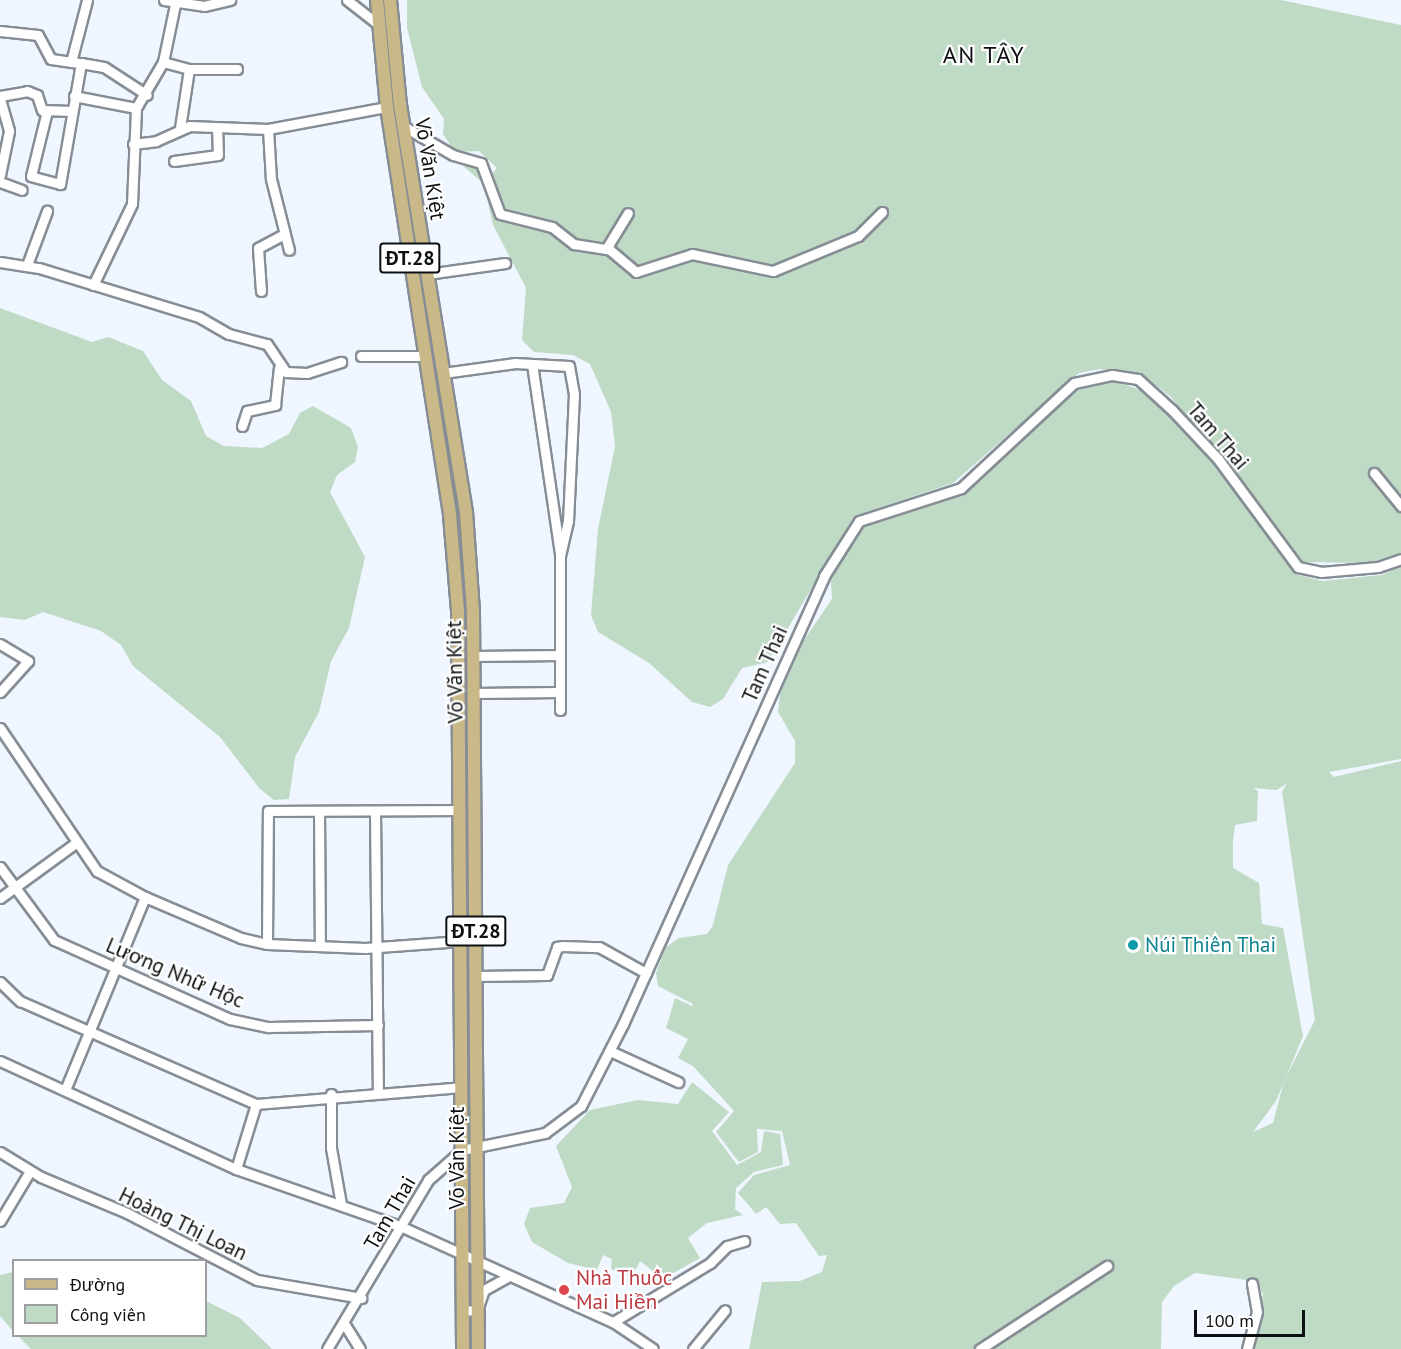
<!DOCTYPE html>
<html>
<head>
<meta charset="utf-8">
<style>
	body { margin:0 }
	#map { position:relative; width:1401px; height:1349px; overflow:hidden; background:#eff6ff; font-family:"PT Sans",sans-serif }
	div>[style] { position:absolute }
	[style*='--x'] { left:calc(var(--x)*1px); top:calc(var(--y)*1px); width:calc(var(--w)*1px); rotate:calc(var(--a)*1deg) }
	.green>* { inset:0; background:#bfdac5 }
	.roads { filter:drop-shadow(2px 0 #868d95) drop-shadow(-2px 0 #868d95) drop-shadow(0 2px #868d95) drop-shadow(0 -2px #868d95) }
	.minor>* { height:9px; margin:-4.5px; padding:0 4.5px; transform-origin:4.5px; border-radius:4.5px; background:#fff }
	.major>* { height:12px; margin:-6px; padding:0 6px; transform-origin:6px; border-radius:6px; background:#cab988 }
	.dots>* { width:16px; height:16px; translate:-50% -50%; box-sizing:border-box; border:3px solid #fff; border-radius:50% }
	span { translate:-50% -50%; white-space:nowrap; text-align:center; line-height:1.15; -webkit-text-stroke:4.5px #fff; paint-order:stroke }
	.shield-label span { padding:2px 4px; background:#fff; border:2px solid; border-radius:4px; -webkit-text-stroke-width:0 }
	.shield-label { font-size:20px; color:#0d1012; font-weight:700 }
	.street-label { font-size:21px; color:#0d1012 }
	.culture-label { font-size:21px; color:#0d838f }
	.left { translate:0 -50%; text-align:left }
	.health-label { font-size:21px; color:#be3a42 }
	.quarter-label { font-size:24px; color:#0d1012; letter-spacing:1.5px }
	.legend { position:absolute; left:12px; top:1259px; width:195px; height:78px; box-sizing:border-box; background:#fff; border:2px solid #9e9fa0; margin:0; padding:8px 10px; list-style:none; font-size:18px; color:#0d1012 }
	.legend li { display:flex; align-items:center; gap:12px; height:30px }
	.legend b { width:30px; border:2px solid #9e9fa0 }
	.scale { position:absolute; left:1194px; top:1310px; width:111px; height:27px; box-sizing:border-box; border:3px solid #0d1012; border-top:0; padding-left:8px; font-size:18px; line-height:21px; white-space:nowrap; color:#0d1012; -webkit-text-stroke:4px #fff; paint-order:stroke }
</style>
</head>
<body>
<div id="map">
	<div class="green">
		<div style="clip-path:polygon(407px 0,1281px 0,1401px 25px,1401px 553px,1368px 563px,1303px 562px,1171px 397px,1142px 374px,1100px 369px,1079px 373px,953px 483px,854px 516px,768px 662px,742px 668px,723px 699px,710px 707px,692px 702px,649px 663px,598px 632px,591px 615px,598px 529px,615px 446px,611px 412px,590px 364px,573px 355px,534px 352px,522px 340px,526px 288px,493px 225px,484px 184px,461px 164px,485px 167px,491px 175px,497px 168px,479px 151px,455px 152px,443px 134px,444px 119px,422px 87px,407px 28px)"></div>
		<div style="clip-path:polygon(0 308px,92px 342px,108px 337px,143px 351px,162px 380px,191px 401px,206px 436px,224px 446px,262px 448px,289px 434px,300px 413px,313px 406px,351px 428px,358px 447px,355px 462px,337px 475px,330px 492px,365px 557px,349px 628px,331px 661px,319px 712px,295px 757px,289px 799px,274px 800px,260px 789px,220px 737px,133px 666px,121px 645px,101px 631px,43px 612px,25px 620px,0 617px)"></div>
		<div style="clip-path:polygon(evenodd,1115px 381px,1143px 391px,1210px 457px,1298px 575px,1323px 581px,1382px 575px,1401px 566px,1401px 759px,1329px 772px,1334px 777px,1401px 761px,1401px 1349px,1255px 1349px,1263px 1294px,1255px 1281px,1195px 1273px,1174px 1286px,1162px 1302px,1161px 1349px,749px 1349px,762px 1282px,800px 1281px,822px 1272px,827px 1255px,819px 1256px,796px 1223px,780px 1224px,766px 1207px,756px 1214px,738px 1193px,754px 1175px,790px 1165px,782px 1131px,757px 1129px,758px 1152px,739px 1162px,716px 1132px,734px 1111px,693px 1066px,678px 1058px,688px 1039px,666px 1028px,675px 998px,692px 1006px,693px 1004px,658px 986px,656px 973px,666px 947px,679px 938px,707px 934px,713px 925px,728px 865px,795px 763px,795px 741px,778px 712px,780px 694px,804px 640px,832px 599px,831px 581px,848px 544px,865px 526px,962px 494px,1059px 404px,1082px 388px,1115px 381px,1287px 783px,1282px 792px,1315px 1020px,1284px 1081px,1273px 1123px,1253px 1132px,1276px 1101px,1303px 1036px,1283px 928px,1262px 924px,1259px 883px,1233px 868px,1233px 841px,1235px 825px,1257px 821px,1258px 791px,1253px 788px,1277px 790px,1287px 783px)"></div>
		<div style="clip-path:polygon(692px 1082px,729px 1112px,712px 1131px,737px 1165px,761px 1152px,764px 1131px,780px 1134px,783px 1165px,754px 1172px,736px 1188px,735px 1209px,743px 1215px,707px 1223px,688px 1238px,700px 1258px,663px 1279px,640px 1261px,632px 1276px,611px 1269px,612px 1259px,603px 1255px,597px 1270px,568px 1263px,532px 1242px,524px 1224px,530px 1208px,564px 1203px,572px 1187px,556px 1146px,590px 1110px,638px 1100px,678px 1104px)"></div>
		<div style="clip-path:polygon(13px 1272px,13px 1331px,0 1316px,0 1275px)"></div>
		<div style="clip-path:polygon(206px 1301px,240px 1318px,272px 1349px,31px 1349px,18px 1336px,206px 1336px)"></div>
	</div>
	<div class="roads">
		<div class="minor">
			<div style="--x:164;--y:0;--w:40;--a:8.5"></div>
			<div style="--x:204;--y:6;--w:27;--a:-13"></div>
			<div style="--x:347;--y:0;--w:39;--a:38"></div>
			<div style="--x:0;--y:31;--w:38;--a:6"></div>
			<div style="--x:38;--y:35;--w:27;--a:62"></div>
			<div style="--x:51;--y:59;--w:30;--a:8"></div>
			<div style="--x:81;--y:63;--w:123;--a:99.8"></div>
			<div style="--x:60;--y:184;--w:30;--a:-165"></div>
			<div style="--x:31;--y:176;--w:67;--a:-76.2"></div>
			<div style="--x:71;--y:62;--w:64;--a:-75.5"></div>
			<div style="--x:163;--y:62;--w:27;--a:15"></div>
			<div style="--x:189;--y:69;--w:60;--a:98.7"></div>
			<div style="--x:81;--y:63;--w:23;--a:10"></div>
			<div style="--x:104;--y:67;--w:51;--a:33.1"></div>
			<div style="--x:189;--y:69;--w:48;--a:0"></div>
			<div style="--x:0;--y:96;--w:27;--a:-10"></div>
			<div style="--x:27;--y:91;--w:11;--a:22"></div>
			<div style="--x:37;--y:95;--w:16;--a:72"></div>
			<div style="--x:42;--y:110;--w:30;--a:2"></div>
			<div style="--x:74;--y:96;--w:63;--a:11"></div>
			<div style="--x:0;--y:99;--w:33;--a:74"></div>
			<div style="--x:9;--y:131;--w:45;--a:101.6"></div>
			<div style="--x:403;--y:126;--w:58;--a:30.1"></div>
			<div style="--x:453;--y:155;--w:29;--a:16"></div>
			<div style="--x:481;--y:163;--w:54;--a:69.6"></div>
			<div style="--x:500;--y:214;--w:54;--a:14"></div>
			<div style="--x:552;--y:227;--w:28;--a:38"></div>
			<div style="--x:574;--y:244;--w:36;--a:9"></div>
			<div style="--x:610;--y:250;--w:34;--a:40"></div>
			<div style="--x:636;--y:272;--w:59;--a:-17.8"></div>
			<div style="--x:692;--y:254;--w:83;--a:11.9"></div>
			<div style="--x:773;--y:271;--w:92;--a:-22.4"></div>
			<div style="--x:858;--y:236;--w:34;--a:-45"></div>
			<div style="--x:268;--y:129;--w:50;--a:86.6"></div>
			<div style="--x:271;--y:179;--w:73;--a:75.8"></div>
			<div style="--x:133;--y:144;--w:23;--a:-7"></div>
			<div style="--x:156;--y:141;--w:36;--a:-24"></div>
			<div style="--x:189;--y:126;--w:79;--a:2.2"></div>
			<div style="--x:268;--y:129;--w:121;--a:-10.5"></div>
			<div style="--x:174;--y:161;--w:44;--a:-7.8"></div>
			<div style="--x:218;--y:155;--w:27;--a:-92"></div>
			<div style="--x:0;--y:182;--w:23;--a:20"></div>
			<div style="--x:606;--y:249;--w:42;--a:-58.6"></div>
			<div style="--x:0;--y:262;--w:39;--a:9"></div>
			<div style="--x:39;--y:268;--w:167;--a:17"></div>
			<div style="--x:199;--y:317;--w:34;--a:30"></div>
			<div style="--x:229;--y:334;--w:39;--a:15"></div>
			<div style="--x:267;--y:344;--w:34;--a:56"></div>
			<div style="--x:286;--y:372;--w:21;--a:3"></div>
			<div style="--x:307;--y:373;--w:36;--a:-18"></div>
			<div style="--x:27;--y:265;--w:58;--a:-69.7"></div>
			<div style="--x:427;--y:274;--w:79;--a:-8"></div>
			<div style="--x:93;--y:285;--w:90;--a:-64.3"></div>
			<div style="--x:132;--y:204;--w:96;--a:-87.6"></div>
			<div style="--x:136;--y:108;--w:53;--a:-59.6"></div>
			<div style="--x:163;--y:62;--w:63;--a:-78.2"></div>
			<div style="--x:261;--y:291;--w:43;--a:-94"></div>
			<div style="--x:258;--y:248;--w:27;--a:-28"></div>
			<div style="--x:361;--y:356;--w:64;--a:0"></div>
			<div style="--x:532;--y:364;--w:192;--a:81.6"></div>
			<div style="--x:443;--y:373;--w:73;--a:-7.9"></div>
			<div style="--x:515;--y:363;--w:54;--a:3.2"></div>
			<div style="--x:569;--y:366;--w:28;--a:80"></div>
			<div style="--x:574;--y:394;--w:127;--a:92.7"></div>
			<div style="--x:568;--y:521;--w:36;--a:103"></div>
			<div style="--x:560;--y:556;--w:154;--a:90"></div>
			<div style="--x:242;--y:426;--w:16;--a:-72"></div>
			<div style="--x:247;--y:411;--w:29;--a:-12"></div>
			<div style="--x:275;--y:405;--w:37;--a:-84"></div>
			<div style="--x:1374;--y:473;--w:43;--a:50.7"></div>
			<div style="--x:0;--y:644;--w:33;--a:31"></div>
			<div style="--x:28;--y:661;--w:42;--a:132.1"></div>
			<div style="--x:475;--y:656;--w:85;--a:-0.7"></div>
			<div style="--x:475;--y:693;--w:85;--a:-0.7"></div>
			<div style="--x:0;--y:728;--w:173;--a:55.9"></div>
			<div style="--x:97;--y:871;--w:55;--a:28.4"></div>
			<div style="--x:145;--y:897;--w:104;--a:23.1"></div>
			<div style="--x:241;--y:938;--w:27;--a:13"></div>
			<div style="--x:267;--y:944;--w:98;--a:2.3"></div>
			<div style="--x:365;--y:948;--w:96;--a:-4.2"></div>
			<div style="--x:319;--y:811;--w:135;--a:89.6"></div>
			<div style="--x:375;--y:812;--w:278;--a:89.4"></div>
			<div style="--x:0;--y:867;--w:91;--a:53.5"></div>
			<div style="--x:54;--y:940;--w:193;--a:24.2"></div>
			<div style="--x:230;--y:1019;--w:40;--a:12"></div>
			<div style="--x:269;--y:1027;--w:109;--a:-1.1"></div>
			<div style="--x:0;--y:898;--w:95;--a:-36"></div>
			<div style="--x:267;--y:944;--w:133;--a:-89.6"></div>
			<div style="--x:268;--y:811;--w:192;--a:-0.3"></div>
			<div style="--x:476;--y:976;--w:71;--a:-0.8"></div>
			<div style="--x:547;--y:975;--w:30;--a:-70"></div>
			<div style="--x:557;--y:947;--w:6;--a:-9"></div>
			<div style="--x:563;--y:946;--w:36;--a:2"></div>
			<div style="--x:599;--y:947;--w:54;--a:29"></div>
			<div style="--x:0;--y:982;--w:28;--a:44"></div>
			<div style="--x:20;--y:1001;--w:257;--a:23.6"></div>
			<div style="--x:256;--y:1104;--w:206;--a:-4.7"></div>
			<div style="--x:610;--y:1051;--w:75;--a:24.5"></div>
			<div style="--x:0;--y:1061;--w:260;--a:24.6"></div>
			<div style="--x:236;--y:1169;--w:174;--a:19.2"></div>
			<div style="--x:400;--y:1226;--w:234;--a:24.3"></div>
			<div style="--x:613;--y:1322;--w:48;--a:34"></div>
			<div style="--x:65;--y:1090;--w:209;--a:-67.5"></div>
			<div style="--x:331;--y:1094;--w:54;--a:90"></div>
			<div style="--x:331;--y:1148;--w:57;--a:79.9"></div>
			<div style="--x:0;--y:1152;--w:48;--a:31.4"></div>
			<div style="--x:41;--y:1177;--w:93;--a:22.7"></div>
			<div style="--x:127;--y:1213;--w:146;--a:27.3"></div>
			<div style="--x:257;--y:1280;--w:106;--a:9.8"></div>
			<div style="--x:236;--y:1169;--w:68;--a:-72.9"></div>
			<div style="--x:0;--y:1221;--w:58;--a:-59"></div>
			<div style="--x:462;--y:1311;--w:15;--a:-4"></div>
			<div style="--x:477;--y:1310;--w:21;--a:-71"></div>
			<div style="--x:484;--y:1290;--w:26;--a:-29"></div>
			<div style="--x:613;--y:1322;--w:114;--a:-31.3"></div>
			<div style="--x:710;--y:1263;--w:24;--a:-45"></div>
			<div style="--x:727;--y:1246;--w:18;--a:-16"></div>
			<div style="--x:345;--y:1325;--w:28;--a:58"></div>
			<div style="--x:327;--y:1349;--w:197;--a:-59.1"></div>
			<div style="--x:428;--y:1180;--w:45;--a:-41.4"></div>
			<div style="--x:462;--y:1150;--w:85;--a:-11.6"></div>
			<div style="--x:545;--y:1133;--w:45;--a:-36.9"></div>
			<div style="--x:581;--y:1106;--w:92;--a:-62.9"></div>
			<div style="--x:623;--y:1024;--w:491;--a:-65.8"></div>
			<div style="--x:824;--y:576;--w:65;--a:-57.5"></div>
			<div style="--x:859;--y:521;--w:107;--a:-17.9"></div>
			<div style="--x:961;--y:488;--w:154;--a:-42.9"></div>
			<div style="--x:1074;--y:383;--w:39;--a:-12"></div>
			<div style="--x:1112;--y:375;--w:26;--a:9"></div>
			<div style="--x:1138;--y:379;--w:47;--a:42.4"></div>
			<div style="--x:1173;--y:411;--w:66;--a:46.8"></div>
			<div style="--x:1218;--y:459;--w:134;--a:53.5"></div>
			<div style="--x:1298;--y:567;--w:24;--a:12"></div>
			<div style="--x:1321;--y:572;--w:57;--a:-5"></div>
			<div style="--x:1378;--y:567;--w:24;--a:-19"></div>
			<div style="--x:693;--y:1349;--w:50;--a:-50.6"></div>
			<div style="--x:980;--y:1349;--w:152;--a:-33.2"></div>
			<div style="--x:1247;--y:1349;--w:38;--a:-75"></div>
			<div style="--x:1257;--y:1312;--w:29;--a:-100"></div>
		</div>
		<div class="major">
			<div style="--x:377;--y:0;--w:107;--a:84.7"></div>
			<div style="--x:387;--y:107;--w:413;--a:81.2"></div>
			<div style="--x:450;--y:515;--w:96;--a:85.2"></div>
			<div style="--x:458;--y:611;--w:738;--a:89.61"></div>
			<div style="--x:390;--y:0;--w:105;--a:84.6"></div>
			<div style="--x:400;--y:105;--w:412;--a:80.8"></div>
			<div style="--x:466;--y:512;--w:100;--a:86"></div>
			<div style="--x:473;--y:612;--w:737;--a:89.61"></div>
		</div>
	</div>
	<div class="dots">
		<div style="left:1133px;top:945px;background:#0f9aa8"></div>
		<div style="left:564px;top:1290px;background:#e0444e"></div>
	</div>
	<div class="shield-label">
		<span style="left:410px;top:258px">ĐT.28</span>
		<span style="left:476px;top:931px">ĐT.28</span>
	</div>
	<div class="street-label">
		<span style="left:430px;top:169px;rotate:81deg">Võ Văn Kiệt</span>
		<span style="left:1218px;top:436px;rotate:49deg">Tam Thai</span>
		<span style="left:765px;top:664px;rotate:-66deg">Tam Thai</span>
		<span style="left:455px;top:672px;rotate:-91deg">Võ Văn Kiệt</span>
		<span style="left:175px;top:973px;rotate:23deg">Lương Nhữ Hộc</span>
		<span style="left:457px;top:1158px;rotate:-90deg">Võ Văn Kiệt</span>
		<span style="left:390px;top:1213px;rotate:-60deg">Tam Thai</span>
		<span style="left:183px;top:1224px;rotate:26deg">Hoàng Thị Loan</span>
	</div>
	<div class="culture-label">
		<span class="left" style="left:1145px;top:945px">Núi Thiên Thai</span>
	</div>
	<div class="health-label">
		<span class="left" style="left:576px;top:1290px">Nhà Thuốc<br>Mai Hiền</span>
	</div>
	<div class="quarter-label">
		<span style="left:984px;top:55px">AN TÂY</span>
	</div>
	<ul class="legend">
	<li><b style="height:8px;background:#cab988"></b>Đường</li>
	<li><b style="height:16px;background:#bfdac5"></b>Công viên</li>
	</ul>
	<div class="scale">100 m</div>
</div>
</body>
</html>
